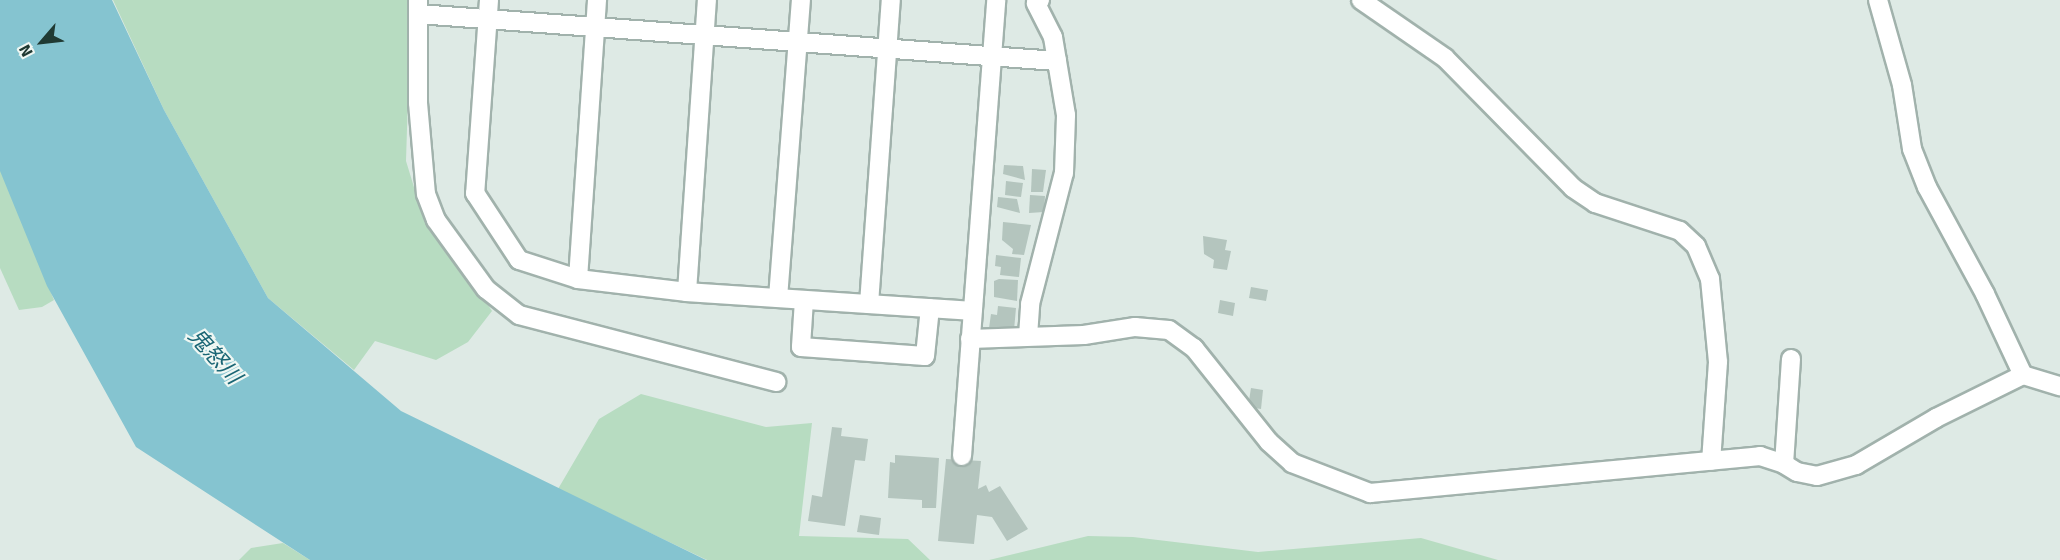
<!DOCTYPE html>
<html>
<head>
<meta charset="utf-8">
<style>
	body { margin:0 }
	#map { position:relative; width:2060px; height:560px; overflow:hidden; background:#deeae5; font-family:Signika,"Noto Sans JP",sans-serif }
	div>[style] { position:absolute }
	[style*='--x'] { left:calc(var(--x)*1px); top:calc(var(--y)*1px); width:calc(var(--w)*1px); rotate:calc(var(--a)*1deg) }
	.green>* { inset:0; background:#b7dcc1 }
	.water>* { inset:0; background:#85c4d0 }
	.building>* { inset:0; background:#b4c5be }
	.roads { filter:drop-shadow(2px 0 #a1b2ac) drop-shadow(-2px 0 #a1b2ac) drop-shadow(0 2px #a1b2ac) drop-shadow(0 -2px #a1b2ac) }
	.minor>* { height:18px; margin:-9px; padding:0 9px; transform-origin:9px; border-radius:9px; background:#fff }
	span { translate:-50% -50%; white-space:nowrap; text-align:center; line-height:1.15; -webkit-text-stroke:4.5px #eff7f3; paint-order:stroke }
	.water-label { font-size:22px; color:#1a6675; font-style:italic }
	.north { position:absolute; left:12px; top:12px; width:60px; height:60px; -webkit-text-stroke:4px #eff7f3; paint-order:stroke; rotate:242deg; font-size:16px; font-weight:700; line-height:24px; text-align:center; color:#203a33 }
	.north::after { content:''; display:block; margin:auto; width:21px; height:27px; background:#203a33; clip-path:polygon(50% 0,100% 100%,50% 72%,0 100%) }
</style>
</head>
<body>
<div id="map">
	<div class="green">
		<div style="clip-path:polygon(113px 0,411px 0,406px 161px,417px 197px,492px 311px,468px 342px,436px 360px,375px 341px,354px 370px,268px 298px,164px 110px)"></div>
		<div style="clip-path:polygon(0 169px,54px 300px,42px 307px,19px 310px,0 268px)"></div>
		<div style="clip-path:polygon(641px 394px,766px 427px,812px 423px,799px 536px,908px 539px,930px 560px,707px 560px,558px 489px,599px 419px)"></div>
		<div style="clip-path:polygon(1088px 536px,1133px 537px,1258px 552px,1421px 538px,1498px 560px,989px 560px)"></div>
		<div style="clip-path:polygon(283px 543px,310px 560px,239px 560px,251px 548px)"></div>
	</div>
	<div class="water">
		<div style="clip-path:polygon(0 0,112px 0,164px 110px,268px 298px,401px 411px,706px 560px,310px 560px,136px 447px,47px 286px,0 171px)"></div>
	</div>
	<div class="building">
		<div style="clip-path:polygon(1004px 165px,1023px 166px,1025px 180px,1003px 174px)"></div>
		<div style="clip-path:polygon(1032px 169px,1046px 170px,1043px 192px,1031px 192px)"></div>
		<div style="clip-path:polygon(1006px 181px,1023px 183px,1021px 197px,1005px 195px)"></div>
		<div style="clip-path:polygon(1030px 195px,1045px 196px,1044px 212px,1029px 213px)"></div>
		<div style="clip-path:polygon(998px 197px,1017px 199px,1020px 213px,997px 207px)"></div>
		<div style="clip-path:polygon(1003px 222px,1031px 225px,1024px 255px,1012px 254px,1013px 249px,1002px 240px)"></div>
		<div style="clip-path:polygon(1203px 236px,1227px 240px,1225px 250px,1231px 251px,1227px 270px,1213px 268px,1214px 260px,1204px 254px)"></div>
		<div style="clip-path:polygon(996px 255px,1021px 258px,1019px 277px,1000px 275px,1001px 267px,995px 266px)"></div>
		<div style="clip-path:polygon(999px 279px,1018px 280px,1017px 301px,994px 297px,994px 281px)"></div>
		<div style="clip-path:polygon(1251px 287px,1268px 290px,1266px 301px,1249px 298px)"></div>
		<div style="clip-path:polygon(1220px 300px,1235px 303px,1233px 316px,1218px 313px)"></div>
		<div style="clip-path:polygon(998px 306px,1016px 308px,1014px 330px,989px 328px,991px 314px,997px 315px)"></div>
		<div style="clip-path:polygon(1251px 388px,1263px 390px,1261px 409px,1248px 407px)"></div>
		<div style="clip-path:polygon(832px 427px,842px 428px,841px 436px,868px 439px,865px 461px,855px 460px,845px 526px,808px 521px,812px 495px,822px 497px)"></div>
		<div style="clip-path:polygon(895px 455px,939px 458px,936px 508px,922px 508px,922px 500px,888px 498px,890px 462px,895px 463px)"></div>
		<div style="clip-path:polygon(946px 459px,981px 461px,978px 489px,986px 485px,989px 492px,1000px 486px,1028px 529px,1007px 541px,992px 517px,977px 515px,974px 544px,938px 541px)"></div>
		<div style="clip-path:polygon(860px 515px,881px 518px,879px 535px,857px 532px)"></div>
	</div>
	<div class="roads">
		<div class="minor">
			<div style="--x:418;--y:0;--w:103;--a:90"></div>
			<div style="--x:418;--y:103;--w:91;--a:85"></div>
			<div style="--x:426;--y:194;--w:28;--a:69"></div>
			<div style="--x:436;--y:220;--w:85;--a:54.1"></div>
			<div style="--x:486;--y:289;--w:42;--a:38.2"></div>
			<div style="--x:519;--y:315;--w:266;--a:14.6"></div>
			<div style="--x:489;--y:0;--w:194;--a:94.1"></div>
			<div style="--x:475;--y:193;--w:80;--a:56.7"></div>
			<div style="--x:519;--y:260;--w:62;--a:17.9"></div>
			<div style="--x:578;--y:279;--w:110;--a:6.8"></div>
			<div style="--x:687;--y:292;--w:286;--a:3.8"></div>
			<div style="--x:1361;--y:0;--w:102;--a:34.6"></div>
			<div style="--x:1445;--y:58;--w:182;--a:45.4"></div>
			<div style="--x:1573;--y:188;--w:27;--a:34"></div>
			<div style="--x:1595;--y:203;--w:89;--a:18.2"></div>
			<div style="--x:1680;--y:231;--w:22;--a:43"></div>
			<div style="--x:1696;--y:246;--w:36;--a:67"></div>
			<div style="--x:1710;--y:279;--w:83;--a:84.5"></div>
			<div style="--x:1718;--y:362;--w:99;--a:94"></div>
			<div style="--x:1878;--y:0;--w:88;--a:74.2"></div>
			<div style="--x:1902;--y:85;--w:65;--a:81.1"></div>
			<div style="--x:1912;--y:149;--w:41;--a:68.5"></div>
			<div style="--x:1927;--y:187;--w:122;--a:61.5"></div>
			<div style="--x:1985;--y:294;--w:89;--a:64.9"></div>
			<div style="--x:2023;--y:375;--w:39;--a:17"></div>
			<div style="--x:418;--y:14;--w:641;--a:4.21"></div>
			<div style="--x:578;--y:279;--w:280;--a:-86.1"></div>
			<div style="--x:687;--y:292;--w:293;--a:-86.1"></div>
			<div style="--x:778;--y:298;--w:299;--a:-85.6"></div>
			<div style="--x:804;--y:300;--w:47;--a:93.7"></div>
			<div style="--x:801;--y:347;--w:124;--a:4.2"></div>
			<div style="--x:925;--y:356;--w:48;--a:-84.1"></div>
			<div style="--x:869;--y:304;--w:305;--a:-85.9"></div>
			<div style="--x:1028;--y:336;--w:32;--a:-86"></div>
			<div style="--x:1030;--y:304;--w:135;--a:-75.5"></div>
			<div style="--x:1064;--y:173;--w:58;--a:-88"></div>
			<div style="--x:1066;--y:115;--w:79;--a:-99.5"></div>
			<div style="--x:1053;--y:37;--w:38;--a:-117"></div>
			<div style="--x:1036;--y:3;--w:5;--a:-37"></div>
			<div style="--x:970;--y:339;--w:114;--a:-2"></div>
			<div style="--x:1084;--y:335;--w:52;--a:-8.9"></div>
			<div style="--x:1135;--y:327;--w:34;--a:5"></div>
			<div style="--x:1169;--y:330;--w:31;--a:36"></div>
			<div style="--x:1194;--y:348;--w:120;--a:51.4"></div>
			<div style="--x:1269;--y:442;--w:31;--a:42"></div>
			<div style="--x:1292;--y:463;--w:84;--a:21"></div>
			<div style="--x:1370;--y:493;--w:392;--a:-5.4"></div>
			<div style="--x:1760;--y:456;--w:25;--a:18"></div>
			<div style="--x:1791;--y:359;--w:105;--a:93.8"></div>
			<div style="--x:1784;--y:464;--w:15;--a:32"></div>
			<div style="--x:1797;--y:472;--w:20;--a:11"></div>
			<div style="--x:1817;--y:476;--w:41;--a:-15.8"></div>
			<div style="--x:1856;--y:465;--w:93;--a:-30.4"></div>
			<div style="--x:1936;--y:418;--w:97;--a:-26.3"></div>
			<div style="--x:962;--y:456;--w:457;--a:-85.7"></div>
		</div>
	</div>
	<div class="water-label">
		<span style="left:215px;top:356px;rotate:48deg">鬼怒川</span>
	</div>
	<div class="north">N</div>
</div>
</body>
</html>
